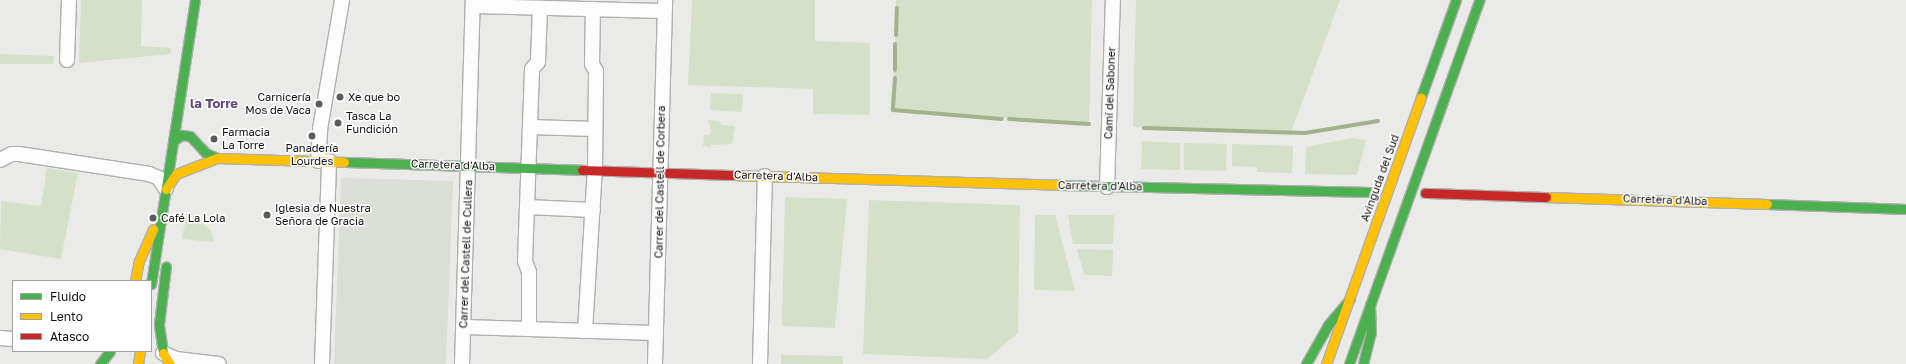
<!DOCTYPE html>
<html>
<head>
<meta charset="utf-8">
<style>
	body { margin:0 }
	#map { position:relative; width:1906px; height:364px; overflow:hidden; background:#eaebe8; font-family:"Golos Text",sans-serif }
	div>[style] { position:absolute }
	[style*='--x'] { left:calc(var(--x)*1px); top:calc(var(--y)*1px); width:calc(var(--w)*1px); rotate:calc(var(--a)*1deg) }
	.built>* { inset:0; background:#daded7 }
	.green>* { inset:0; background:#d6e0c8 }
	.stream>* { height:4px; margin:-2px; padding:0 2px; transform-origin:2px; border-radius:2px; background:#a3b28c }
	.roads { filter:drop-shadow(1px 0 #afafad) drop-shadow(-1px 0 #afafad) drop-shadow(0 1px #afafad) drop-shadow(0 -1px #afafad) }
	.street>* { height:14px; margin:-7px; padding:0 7px; transform-origin:7px; border-radius:7px; background:#fcfcfc }
	.fast>* { height:9px; margin:-4.5px; padding:0 4.5px; transform-origin:4.5px; border-radius:4.5px; background:#4caf50 }
	.slow>* { height:9px; margin:-4.5px; padding:0 4.5px; transform-origin:4.5px; border-radius:4.5px; background:#ffc107 }
	.jam>* { height:9px; margin:-4.5px; padding:0 4.5px; transform-origin:4.5px; border-radius:4.5px; background:#c62828 }
	.dots>* { width:11px; height:11px; translate:-50% -50%; box-sizing:border-box; border:2px solid #fff; border-radius:50% }
	span { translate:-50% -50%; white-space:nowrap; text-align:center; line-height:1.15; -webkit-text-stroke:3px #fff; paint-order:stroke }
	.street-label { font-size:11px; color:#0e0f0d }
	.poi-label { font-size:11px; color:#0e0f0d }
	.left { translate:0 -50%; text-align:left }
	.right { translate:-100% -50%; text-align:right }
	.quarter-label { font-size:13px; color:#634580; font-weight:700 }
	.legend { position:absolute; left:12px; top:280px; width:140px; height:72px; box-sizing:border-box; background:#fff; border:1px solid #9f9f9e; margin:0; padding:5px 7px; list-style:none; font-size:12px; color:#0e0f0d }
	.legend li { display:flex; align-items:center; gap:8px; height:20px }
	.legend b { width:20px; border:1px solid #9f9f9e }
</style>
</head>
<body>
<div id="map">
	<div class="built">
		<div style="clip-path:polygon(341px 178px,453px 181px,446px 364px,334px 364px)"></div>
	</div>
	<div class="green">
		<div style="clip-path:polygon(81px 0,142px 0,141px 46px,171px 48px,170px 54px,79px 63px)"></div>
		<div style="clip-path:polygon(692px 0,815px 0,815px 41px,870px 43px,870px 115px,813px 114px,813px 89px,688px 85px)"></div>
		<div style="clip-path:polygon(896px 0,1092px 0,1089px 124px,893px 110px)"></div>
		<div style="clip-path:polygon(1136px 0,1340px 0,1291px 132px,1133px 127px)"></div>
		<div style="clip-path:polygon(0 54px,54px 56px,53px 64px,0 64px)"></div>
		<div style="clip-path:polygon(711px 93px,743px 94px,742px 112px,710px 110px)"></div>
		<div style="clip-path:polygon(708px 120px,719px 121px,723px 125px,735px 126px,732px 144px,711px 145px,711px 148px,703px 146px,704px 135px,709px 135px,711px 131px)"></div>
		<div style="clip-path:polygon(1352px 138px,1366px 140px,1357px 175px,1305px 174px,1306px 147px)"></div>
		<div style="clip-path:polygon(1142px 141px,1180px 143px,1180px 170px,1141px 169px)"></div>
		<div style="clip-path:polygon(1184px 143px,1227px 144px,1226px 171px,1184px 170px)"></div>
		<div style="clip-path:polygon(1232px 144px,1293px 146px,1292px 173px,1257px 172px,1257px 167px,1232px 166px)"></div>
		<div style="clip-path:polygon(47px 168px,78px 173px,61px 259px,0 249px,1px 201px,41px 206px)"></div>
		<div style="clip-path:polygon(785px 197px,847px 199px,835px 328px,782px 326px)"></div>
		<div style="clip-path:polygon(869px 200px,1020px 205px,1018px 333px,987px 359px,863px 354px)"></div>
		<div style="clip-path:polygon(1035px 215px,1055px 215px,1075px 291px,1034px 290px)"></div>
		<div style="clip-path:polygon(1068px 215px,1114px 215px,1113px 244px,1073px 244px)"></div>
		<div style="clip-path:polygon(186px 217px,201px 222px,211px 231px,214px 242px,182px 239px)"></div>
		<div style="clip-path:polygon(1077px 249px,1113px 250px,1112px 276px,1084px 275px)"></div>
		<div style="clip-path:polygon(781px 355px,843px 356px,843px 364px,781px 364px)"></div>
	</div>
	<div class="stream">
		<div style="--x:896;--y:35;--w:27;--a:-88"></div>
		<div style="--x:895;--y:70;--w:26;--a:-90"></div>
		<div style="--x:895;--y:78;--w:32;--a:94"></div>
		<div style="--x:893;--y:110;--w:109;--a:4.7"></div>
		<div style="--x:1009;--y:119;--w:80;--a:3.6"></div>
		<div style="--x:1144;--y:128;--w:161;--a:1.8"></div>
		<div style="--x:1305;--y:133;--w:74;--a:-9.3"></div>
	</div>
	<div class="roads">
		<div class="street">
			<div style="--x:473;--y:6;--w:191;--a:1.5"></div>
			<div style="--x:67;--y:60;--w:60;--a:-88.1"></div>
			<div style="--x:530;--y:127;--w:65;--a:1.8"></div>
			<div style="--x:0;--y:160;--w:13;--a:-27"></div>
			<div style="--x:12;--y:154;--w:7;--a:0"></div>
			<div style="--x:19;--y:154;--w:132;--a:8.7"></div>
			<div style="--x:149;--y:174;--w:11;--a:22"></div>
			<div style="--x:159;--y:178;--w:13;--a:58"></div>
			<div style="--x:318;--y:161;--w:32;--a:-86"></div>
			<div style="--x:320;--y:129;--w:131;--a:-80.3"></div>
			<div style="--x:1107;--y:187;--w:187;--a:-88.2"></div>
			<div style="--x:527;--y:207;--w:66;--a:2.6"></div>
			<div style="--x:464;--y:327;--w:192;--a:1.8"></div>
			<div style="--x:529;--y:329;--w:57;--a:-90"></div>
			<div style="--x:529;--y:272;--w:12;--a:-110"></div>
			<div style="--x:525;--y:261;--w:192;--a:-87.9"></div>
			<div style="--x:532;--y:69;--w:9;--a:-49"></div>
			<div style="--x:538;--y:62;--w:54;--a:-87.9"></div>
			<div style="--x:585;--y:331;--w:162;--a:-86.5"></div>
			<div style="--x:595;--y:169;--w:98;--a:-89.4"></div>
			<div style="--x:596;--y:71;--w:8;--a:-120"></div>
			<div style="--x:592;--y:64;--w:55;--a:-89"></div>
			<div style="--x:0;--y:338;--w:13;--a:4"></div>
			<div style="--x:163;--y:353;--w:14;--a:25"></div>
			<div style="--x:176;--y:359;--w:43;--a:6.6"></div>
			<div style="--x:322;--y:364;--w:203;--a:-88"></div>
			<div style="--x:462;--y:364;--w:364;--a:-88.3"></div>
			<div style="--x:655;--y:364;--w:364;--a:-88.4"></div>
			<div style="--x:760;--y:364;--w:188;--a:-88.5"></div>
		</div>
		<div class="fast">
			<div style="--x:1421;--y:97;--w:103;--a:-70.2"></div>
			<div style="--x:173;--y:141;--w:11;--a:-34"></div>
			<div style="--x:182;--y:135;--w:8;--a:7"></div>
			<div style="--x:190;--y:136;--w:23;--a:47"></div>
			<div style="--x:206;--y:153;--w:12;--a:24"></div>
			<div style="--x:344;--y:162;--w:238;--a:1.9"></div>
			<div style="--x:1060;--y:185;--w:311;--a:1.3"></div>
			<div style="--x:1767;--y:204;--w:139;--a:2.1"></div>
			<div style="--x:151;--y:284;--w:287;--a:-81.2"></div>
			<div style="--x:163;--y:353;--w:29;--a:-98"></div>
			<div style="--x:159;--y:324;--w:58;--a:-83.1"></div>
			<div style="--x:100;--y:364;--w:16;--a:-52"></div>
			<div style="--x:1306;--y:364;--w:45;--a:-60.6"></div>
			<div style="--x:1328;--y:325;--w:34;--a:-50"></div>
			<div style="--x:1349;--y:364;--w:387;--a:-70.3"></div>
			<div style="--x:1363;--y:364;--w:32;--a:-76"></div>
			<div style="--x:1371;--y:333;--w:29;--a:-92"></div>
		</div>
		<div class="slow">
			<div style="--x:732;--y:175;--w:328;--a:1.7"></div>
			<div style="--x:166;--y:189;--w:18;--a:-56"></div>
			<div style="--x:176;--y:174;--w:44;--a:-21.3"></div>
			<div style="--x:217;--y:158;--w:127;--a:1.8"></div>
			<div style="--x:1546;--y:197;--w:221;--a:1.8"></div>
			<div style="--x:135;--y:281;--w:20;--a:-79"></div>
			<div style="--x:139;--y:261;--w:35;--a:-66"></div>
			<div style="--x:163;--y:353;--w:13;--a:58"></div>
			<div style="--x:138;--y:364;--w:13;--a:-81"></div>
			<div style="--x:1326;--y:364;--w:283;--a:-70.4"></div>
		</div>
		<div class="jam">
			<div style="--x:582;--y:170;--w:150;--a:1.9"></div>
			<div style="--x:1425;--y:193;--w:121;--a:1.9"></div>
		</div>
	</div>
	<div class="dots">
		<div style="left:340px;top:97px;background:#5b5c5a"></div>
		<div style="left:319px;top:104px;background:#5b5c5a"></div>
		<div style="left:338px;top:123px;background:#5b5c5a"></div>
		<div style="left:312px;top:136px;background:#5b5c5a"></div>
		<div style="left:214px;top:139px;background:#5b5c5a"></div>
		<div style="left:267px;top:215px;background:#5b5c5a"></div>
		<div style="left:153px;top:218px;background:#5b5c5a"></div>
	</div>
	<div class="street-label">
		<span style="left:1110px;top:93px;rotate:-88deg">Camí del Saboner</span>
		<span style="left:453px;top:165px;rotate:2deg">Carretera d'Alba</span>
		<span style="left:776px;top:176px;rotate:2deg">Carretera d'Alba</span>
		<span style="left:1380px;top:178px;rotate:-70deg">Avinguda del Sud</span>
		<span style="left:660px;top:182px;rotate:-89deg">Carrer del Castell de Corbera</span>
		<span style="left:1100px;top:186px;rotate:1deg">Carretera d'Alba</span>
		<span style="left:1665px;top:200px;rotate:2deg">Carretera d'Alba</span>
		<span style="left:466px;top:254px;rotate:-88deg">Carrer del Castell de Cullera</span>
	</div>
	<div class="poi-label">
		<span class="left" style="left:348px;top:97px">Xe que bo</span>
		<span class="right" style="left:311px;top:104px">Carnicería<br>Mos de Vaca</span>
		<span class="left" style="left:346px;top:123px">Tasca La<br>Fundición</span>
		<span class="left" style="left:222px;top:139px">Farmacia<br>La Torre</span>
		<span style="left:312px;top:155px">Panadería<br>Lourdes</span>
		<span class="left" style="left:275px;top:215px">Iglesia de Nuestra<br>Señora de Gracia</span>
		<span class="left" style="left:161px;top:218px">Café La Lola</span>
	</div>
	<div class="quarter-label">
		<span style="left:214px;top:103px">la Torre</span>
	</div>
	<ul class="legend">
	<li><b style="height:5px;background:#4caf50"></b>Fluido</li>
	<li><b style="height:5px;background:#ffc107"></b>Lento</li>
	<li><b style="height:5px;background:#c62828"></b>Atasco</li>
	</ul>
</div>
</body>
</html>
